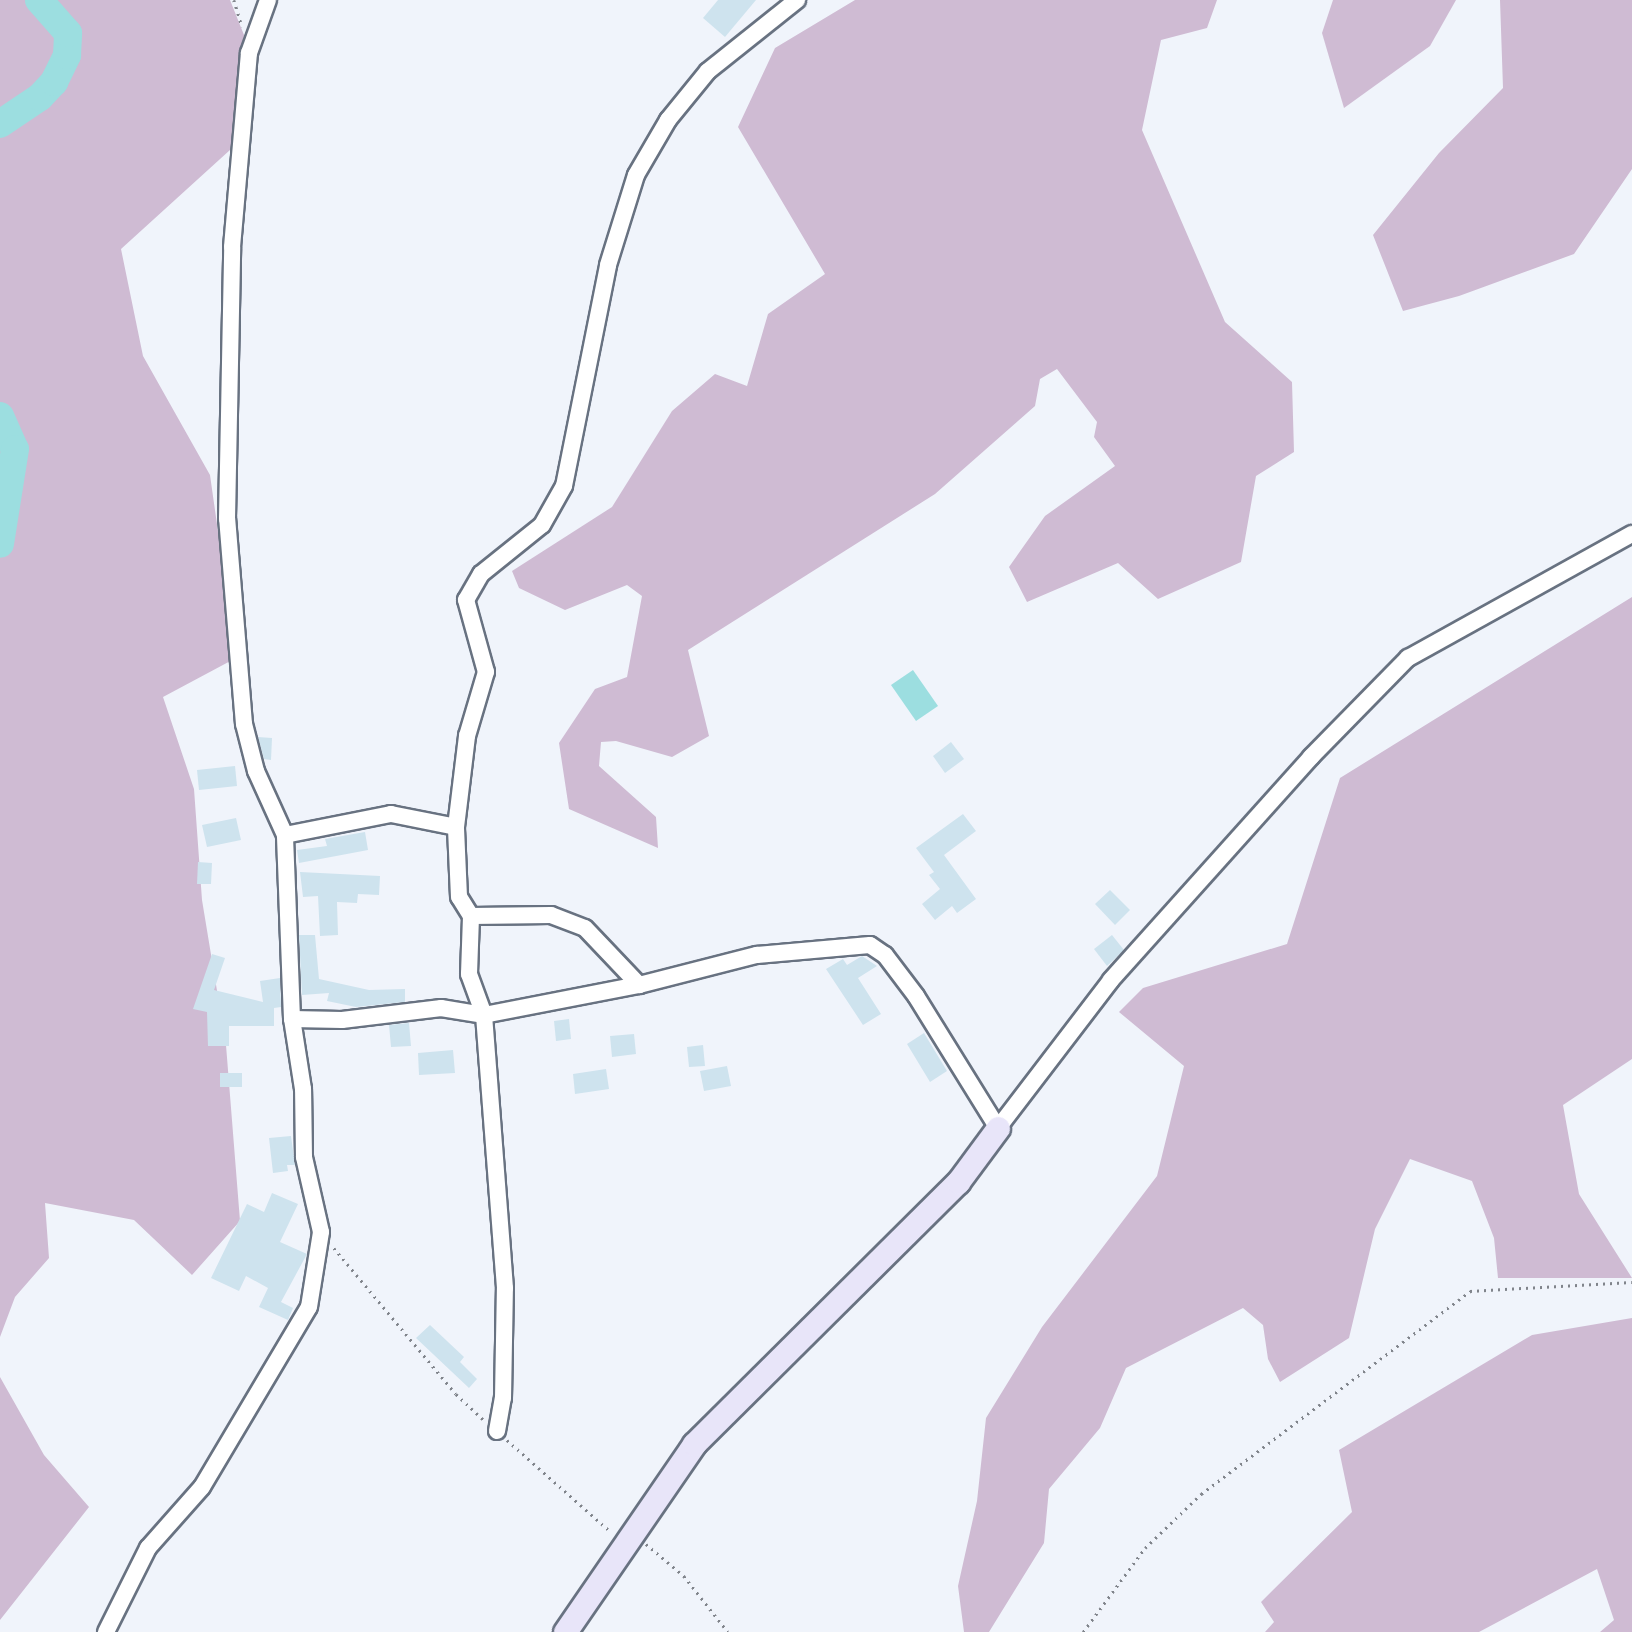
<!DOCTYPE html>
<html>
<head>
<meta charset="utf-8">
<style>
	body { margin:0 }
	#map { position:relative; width:1632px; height:1632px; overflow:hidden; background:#f0f4fb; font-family:"Nunito Sans",sans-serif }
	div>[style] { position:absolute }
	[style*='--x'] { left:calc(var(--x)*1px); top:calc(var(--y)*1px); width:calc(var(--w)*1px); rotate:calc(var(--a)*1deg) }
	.green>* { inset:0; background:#cfbbd3 }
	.water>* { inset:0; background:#9cdee0 }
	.river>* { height:28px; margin:-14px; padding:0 14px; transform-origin:14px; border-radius:14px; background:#9cdee0 }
	.building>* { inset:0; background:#cee3ee }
	.path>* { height:2.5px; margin-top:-1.25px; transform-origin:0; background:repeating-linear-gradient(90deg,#80848b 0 2px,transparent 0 7px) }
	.roads { filter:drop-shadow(2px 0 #687281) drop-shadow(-2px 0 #687281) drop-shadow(0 2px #687281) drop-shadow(0 -2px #687281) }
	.street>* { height:16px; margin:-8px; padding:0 8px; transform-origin:8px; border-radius:8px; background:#fff }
	.secondary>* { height:23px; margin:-11.5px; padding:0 11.5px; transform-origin:11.5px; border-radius:11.5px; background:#e8e5f9 }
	span { translate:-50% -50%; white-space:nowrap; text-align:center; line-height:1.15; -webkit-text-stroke:5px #fff; paint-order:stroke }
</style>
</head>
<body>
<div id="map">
	<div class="green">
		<div style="clip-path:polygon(0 0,230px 0,244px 35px,241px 140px,121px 249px,143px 356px,210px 475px,236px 658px,163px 697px,194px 789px,202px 900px,226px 1045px,240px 1221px,192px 1275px,134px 1220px,45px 1203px,49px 1258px,15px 1297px,0 1337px)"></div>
		<div style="clip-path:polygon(855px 0,1217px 0,1207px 28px,1161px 40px,1142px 130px,1225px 322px,1292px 382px,1294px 452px,1256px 476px,1241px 562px,1158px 599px,1118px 563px,1027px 602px,1009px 567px,1045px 516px,1115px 466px,1094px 437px,1097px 422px,1057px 369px,1040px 379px,1035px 406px,935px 494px,688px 650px,709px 736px,672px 757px,616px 741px,601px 742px,599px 766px,656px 817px,658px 848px,569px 809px,559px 743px,595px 689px,627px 677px,642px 596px,627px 585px,565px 610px,519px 588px,512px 571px,612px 507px,672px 411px,715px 374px,747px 386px,768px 314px,825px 274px,738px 127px,775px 48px)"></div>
		<div style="clip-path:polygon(1333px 0,1456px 0,1430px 46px,1344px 108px,1322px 33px)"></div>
		<div style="clip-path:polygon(1500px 0,1632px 0,1632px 169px,1574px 254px,1459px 296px,1403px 311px,1373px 235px,1439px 153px,1503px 88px)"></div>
		<div style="clip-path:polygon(1632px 597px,1632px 1059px,1563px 1105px,1579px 1194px,1632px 1278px,1498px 1278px,1494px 1238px,1472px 1181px,1410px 1159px,1375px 1229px,1349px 1338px,1280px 1382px,1268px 1359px,1263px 1325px,1243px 1308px,1126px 1368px,1100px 1428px,1049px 1489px,1044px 1543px,989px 1632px,964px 1632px,958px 1586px,977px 1501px,986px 1418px,1042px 1327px,1157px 1176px,1184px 1066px,1119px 1012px,1143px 988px,1287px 944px,1340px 778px)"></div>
		<div style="clip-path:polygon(1632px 1318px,1632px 1632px,1600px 1632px,1614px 1620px,1597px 1569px,1479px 1632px,1265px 1632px,1274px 1622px,1261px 1602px,1352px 1512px,1339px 1450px,1532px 1335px)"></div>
		<div style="clip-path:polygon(0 1377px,44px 1455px,89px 1507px,0 1620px)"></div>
	</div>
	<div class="water">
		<div style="clip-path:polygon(913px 670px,938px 706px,916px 721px,891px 685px)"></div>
	</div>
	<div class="river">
		<div style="--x:0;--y:124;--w:48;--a:-34"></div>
		<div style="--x:40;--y:97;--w:21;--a:-47"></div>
		<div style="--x:54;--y:82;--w:30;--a:-64"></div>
		<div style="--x:67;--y:55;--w:22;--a:-87"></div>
		<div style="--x:68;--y:33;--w:44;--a:-131.3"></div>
		<div style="--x:0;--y:416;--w:36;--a:66"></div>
		<div style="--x:15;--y:449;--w:96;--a:99"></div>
	</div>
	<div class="building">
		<div style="clip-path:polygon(718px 0,756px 0,725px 37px,703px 18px)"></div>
		<div style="clip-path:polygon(258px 737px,272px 738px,271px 760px,264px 759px)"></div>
		<div style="clip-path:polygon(951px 742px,964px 759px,945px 773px,933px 756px)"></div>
		<div style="clip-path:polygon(235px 766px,237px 786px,199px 790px,197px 770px)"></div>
		<div style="clip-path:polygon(963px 814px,976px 831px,944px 855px,976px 899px,957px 913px,952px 906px,935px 920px,922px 904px,940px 889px,929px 875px,934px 872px,916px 848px)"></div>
		<div style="clip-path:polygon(236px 818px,241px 840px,207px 847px,202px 825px)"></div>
		<div style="clip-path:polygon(365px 832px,368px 850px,299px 863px,297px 850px,327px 846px,325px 839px)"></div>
		<div style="clip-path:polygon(198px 862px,212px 863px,211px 884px,197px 884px)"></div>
		<div style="clip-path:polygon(300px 872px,380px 876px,379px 895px,358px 894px,357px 903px,337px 902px,338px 935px,320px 936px,318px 896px,303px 897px)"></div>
		<div style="clip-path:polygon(1110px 890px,1130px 910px,1115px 925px,1095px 904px)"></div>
		<div style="clip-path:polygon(299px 935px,315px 935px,319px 979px,369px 990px,405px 989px,405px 1002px,356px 1007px,327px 1001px,329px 993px,302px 995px)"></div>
		<div style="clip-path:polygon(1112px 935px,1124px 950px,1107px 966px,1094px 949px)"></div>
		<div style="clip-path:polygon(212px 954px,225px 958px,214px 990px,263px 1002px,260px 981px,280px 978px,281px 1007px,274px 1008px,274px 1026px,229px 1026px,229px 1046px,208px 1046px,207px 1012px,193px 1009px)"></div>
		<div style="clip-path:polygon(862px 956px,877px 966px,858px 978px,881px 1014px,863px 1025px,826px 969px,843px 959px,847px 965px)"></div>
		<div style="clip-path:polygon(569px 1019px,571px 1039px,556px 1041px,554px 1021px)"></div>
		<div style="clip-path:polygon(409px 1023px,411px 1046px,391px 1047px,389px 1025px)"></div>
		<div style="clip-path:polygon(924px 1033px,947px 1071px,930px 1082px,907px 1044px)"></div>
		<div style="clip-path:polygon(634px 1034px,636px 1054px,612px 1057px,610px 1036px)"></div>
		<div style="clip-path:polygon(703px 1045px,705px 1066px,689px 1067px,687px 1047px)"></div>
		<div style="clip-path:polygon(453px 1050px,455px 1073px,419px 1075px,418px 1053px)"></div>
		<div style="clip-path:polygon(727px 1066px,731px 1086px,704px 1091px,700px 1071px)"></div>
		<div style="clip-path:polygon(606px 1069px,609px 1089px,575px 1094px,573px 1074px)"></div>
		<div style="clip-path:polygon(220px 1073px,242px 1073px,242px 1087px,220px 1087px)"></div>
		<div style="clip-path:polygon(291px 1136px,295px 1165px,287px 1165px,288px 1171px,273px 1173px,269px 1138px)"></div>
		<div style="clip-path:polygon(272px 1193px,298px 1204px,280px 1242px,307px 1254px,281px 1302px,293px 1308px,288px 1320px,259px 1307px,268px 1288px,246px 1276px,239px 1291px,211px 1278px,247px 1204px,264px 1212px)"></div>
		<div style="clip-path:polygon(430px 1325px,464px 1357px,460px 1362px,477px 1379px,469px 1388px,416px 1338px)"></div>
	</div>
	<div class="path">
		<div style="--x:234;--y:0;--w:28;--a:73"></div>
		<div style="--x:334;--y:1248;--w:190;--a:50.1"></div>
		<div style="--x:456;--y:1394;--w:38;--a:43"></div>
		<div style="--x:507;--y:1440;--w:137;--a:41.5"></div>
		<div style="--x:646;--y:1544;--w:50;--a:40.1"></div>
		<div style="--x:684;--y:1576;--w:71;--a:51.8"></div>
		<div style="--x:1083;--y:1632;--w:104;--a:-53.6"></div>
		<div style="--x:1145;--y:1548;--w:78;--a:-44"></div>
		<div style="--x:1201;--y:1494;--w:337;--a:-37"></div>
		<div style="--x:1470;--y:1291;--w:162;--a:-3.2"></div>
	</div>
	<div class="roads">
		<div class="street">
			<div style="--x:285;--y:835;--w:108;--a:-11.2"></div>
			<div style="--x:391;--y:814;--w:66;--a:11.3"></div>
			<div style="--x:471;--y:916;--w:80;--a:-0.7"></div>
			<div style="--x:551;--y:915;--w:36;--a:21"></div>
			<div style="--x:585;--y:928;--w:79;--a:46.5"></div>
			<div style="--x:292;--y:1019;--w:50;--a:1.1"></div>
			<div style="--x:342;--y:1020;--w:100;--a:-6.9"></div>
			<div style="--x:441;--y:1008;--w:44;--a:9.2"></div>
			<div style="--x:484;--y:1015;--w:158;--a:-11"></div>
			<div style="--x:639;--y:985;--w:122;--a:-14.3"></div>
			<div style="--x:757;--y:955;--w:113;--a:-5.1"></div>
			<div style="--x:870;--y:945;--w:18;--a:34"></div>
			<div style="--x:885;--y:955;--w:51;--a:52.9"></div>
			<div style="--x:916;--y:996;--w:155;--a:58.2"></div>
			<div style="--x:998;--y:1128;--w:186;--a:-52.6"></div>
			<div style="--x:1111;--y:980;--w:300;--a:-48.1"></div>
			<div style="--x:1311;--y:757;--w:139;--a:-45.6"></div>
			<div style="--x:1408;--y:658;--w:256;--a:-29"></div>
			<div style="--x:497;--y:1431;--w:34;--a:-80"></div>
			<div style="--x:503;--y:1398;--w:110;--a:-89"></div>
			<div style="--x:505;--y:1288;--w:274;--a:-94.4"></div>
			<div style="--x:484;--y:1015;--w:44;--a:-110.1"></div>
			<div style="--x:469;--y:974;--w:58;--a:-88"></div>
			<div style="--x:471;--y:916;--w:22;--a:-122"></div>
			<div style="--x:459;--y:897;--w:70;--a:-92.5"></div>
			<div style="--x:456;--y:827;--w:92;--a:-83.1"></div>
			<div style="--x:467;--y:736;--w:67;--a:-73.5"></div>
			<div style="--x:486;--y:672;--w:75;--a:-105.5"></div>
			<div style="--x:466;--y:600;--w:30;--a:-60"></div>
			<div style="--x:481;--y:574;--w:78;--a:-38.8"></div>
			<div style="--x:542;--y:525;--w:45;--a:-60.6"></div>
			<div style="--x:564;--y:486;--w:225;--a:-78.7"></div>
			<div style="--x:608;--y:265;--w:94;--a:-72.7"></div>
			<div style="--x:636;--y:175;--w:64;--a:-59.8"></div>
			<div style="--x:668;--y:120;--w:63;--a:-50.8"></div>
			<div style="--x:708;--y:71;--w:114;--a:-38.6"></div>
			<div style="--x:106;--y:1632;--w:94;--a:-63.4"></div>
			<div style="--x:148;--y:1548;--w:81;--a:-48.5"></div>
			<div style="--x:202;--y:1487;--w:209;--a:-59.3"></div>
			<div style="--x:309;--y:1307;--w:76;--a:-80.9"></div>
			<div style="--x:321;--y:1232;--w:77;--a:-102.8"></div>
			<div style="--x:304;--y:1157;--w:68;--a:-90.8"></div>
			<div style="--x:303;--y:1089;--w:71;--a:-98.9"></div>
			<div style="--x:292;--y:1019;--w:184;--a:-92.2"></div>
			<div style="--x:285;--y:835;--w:70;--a:-114.4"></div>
			<div style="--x:256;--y:771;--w:49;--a:-104.3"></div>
			<div style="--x:244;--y:724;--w:206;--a:-94.7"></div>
			<div style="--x:227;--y:519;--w:272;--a:-88.9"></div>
			<div style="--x:232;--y:247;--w:195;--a:-85"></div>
			<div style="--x:249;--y:53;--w:56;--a:-70.3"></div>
		</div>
		<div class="secondary">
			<div style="--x:565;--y:1632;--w:228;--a:-55.5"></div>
			<div style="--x:694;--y:1444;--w:372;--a:-44.8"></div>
			<div style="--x:958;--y:1182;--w:67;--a:-53.5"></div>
		</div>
	</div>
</div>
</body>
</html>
